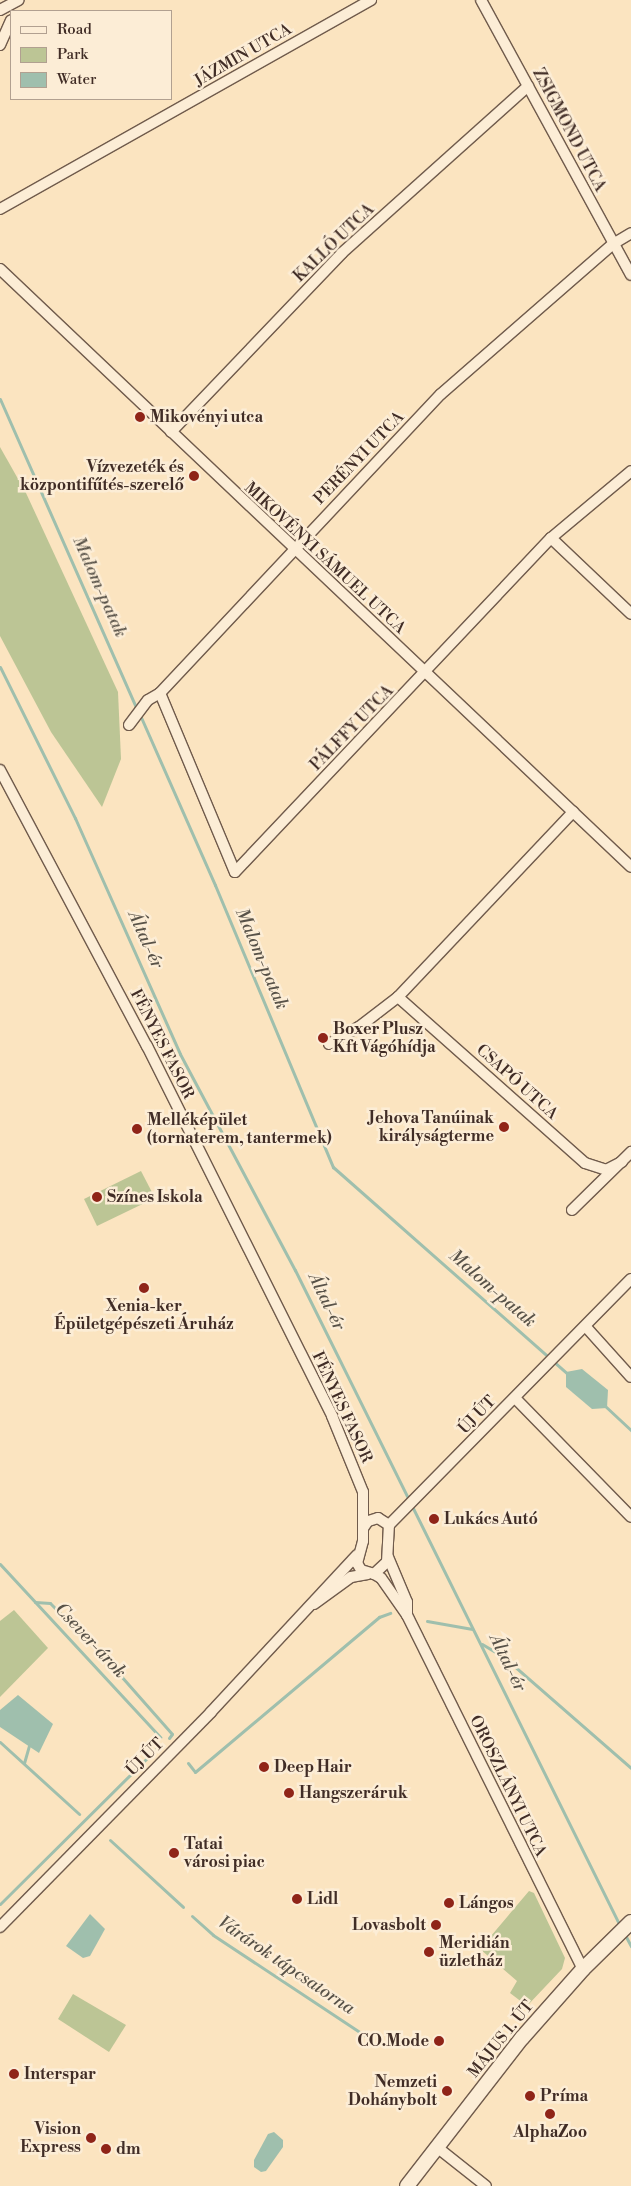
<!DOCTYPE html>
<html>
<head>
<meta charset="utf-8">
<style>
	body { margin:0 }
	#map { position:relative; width:631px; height:2186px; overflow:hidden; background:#fbe4c0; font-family:"Libre Bodoni",serif }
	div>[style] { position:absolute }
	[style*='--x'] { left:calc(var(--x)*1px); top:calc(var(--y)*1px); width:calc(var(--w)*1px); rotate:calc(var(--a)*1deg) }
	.green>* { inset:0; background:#bcc595 }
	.water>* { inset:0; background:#9fbfad }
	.stream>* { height:3px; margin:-1.5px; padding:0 1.5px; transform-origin:1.5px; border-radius:1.5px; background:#9fbfad }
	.roads { filter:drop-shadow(1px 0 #705b4c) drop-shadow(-1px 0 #705b4c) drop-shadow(0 1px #705b4c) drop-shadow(0 -1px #705b4c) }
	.street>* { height:10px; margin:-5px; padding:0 5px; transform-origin:5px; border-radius:5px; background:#fcedd6 }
	.secondary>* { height:14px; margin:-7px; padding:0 7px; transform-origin:7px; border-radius:7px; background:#fcedd6 }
	.dots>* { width:14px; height:14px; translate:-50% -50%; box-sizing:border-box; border:2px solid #fcedd6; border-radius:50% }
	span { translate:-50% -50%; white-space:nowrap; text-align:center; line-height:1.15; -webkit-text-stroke:5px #fcedd6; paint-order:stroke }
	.street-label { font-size:16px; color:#412d26 }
	.poi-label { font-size:16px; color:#412d26; font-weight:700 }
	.left { translate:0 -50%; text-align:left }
	.right { translate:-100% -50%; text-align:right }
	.water-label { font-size:18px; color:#585248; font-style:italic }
	.legend { position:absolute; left:10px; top:10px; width:162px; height:90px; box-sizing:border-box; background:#fcedd6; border:1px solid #b1a090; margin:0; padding:6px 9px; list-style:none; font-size:15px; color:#412d26 }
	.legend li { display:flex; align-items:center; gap:10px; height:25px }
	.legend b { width:25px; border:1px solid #b1a090 }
</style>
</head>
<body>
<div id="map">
	<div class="green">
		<div style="clip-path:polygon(0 447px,26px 493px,118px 692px,121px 759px,102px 807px,51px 732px,0 636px)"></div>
		<div style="clip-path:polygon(141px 1171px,155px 1198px,97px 1226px,84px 1199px)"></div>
		<div style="clip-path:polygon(14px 1610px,48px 1648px,0 1697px,0 1621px)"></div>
		<div style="clip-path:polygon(529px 1891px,534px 1893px,565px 1958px,562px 1969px,527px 2006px,510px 1993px,517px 1981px,480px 1949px)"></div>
		<div style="clip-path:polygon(73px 1994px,126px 2025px,109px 2052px,58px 2019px)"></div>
	</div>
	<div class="water">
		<div style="clip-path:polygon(582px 1369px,608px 1390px,607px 1408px,592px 1409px,566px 1387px,566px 1372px)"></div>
		<div style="clip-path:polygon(18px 1695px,53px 1724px,39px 1753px,0 1727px,0 1710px)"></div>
		<div style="clip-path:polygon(90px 1914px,105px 1929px,90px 1956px,83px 1958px,66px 1946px)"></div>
		<div style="clip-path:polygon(274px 2132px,283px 2140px,283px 2147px,266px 2171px,261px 2172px,254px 2167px,254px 2160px,268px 2134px)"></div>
	</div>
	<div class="stream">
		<div style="--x:0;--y:399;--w:339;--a:66.2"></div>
		<div style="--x:0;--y:667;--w:169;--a:63.6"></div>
		<div style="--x:75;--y:818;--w:258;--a:66"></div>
		<div style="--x:180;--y:1054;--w:245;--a:62"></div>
		<div style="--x:295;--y:1270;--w:732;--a:63.64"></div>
		<div style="--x:140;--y:715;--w:186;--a:66.2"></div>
		<div style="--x:215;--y:885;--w:306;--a:67.3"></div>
		<div style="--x:333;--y:1167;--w:315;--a:41.4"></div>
		<div style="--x:604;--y:1405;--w:37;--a:43"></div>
		<div style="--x:0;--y:1564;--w:236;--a:47.2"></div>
		<div style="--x:35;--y:1602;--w:15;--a:4"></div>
		<div style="--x:50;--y:1603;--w:90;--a:45.5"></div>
		<div style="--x:113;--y:1667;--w:89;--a:48.6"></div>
		<div style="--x:172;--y:1734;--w:5;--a:127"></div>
		<div style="--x:427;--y:1621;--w:46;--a:10.1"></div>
		<div style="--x:482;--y:1644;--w:27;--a:31"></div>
		<div style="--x:505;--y:1658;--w:167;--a:41.1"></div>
		<div style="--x:0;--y:1742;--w:107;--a:42.3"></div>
		<div style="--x:156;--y:1749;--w:6;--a:-39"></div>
		<div style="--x:24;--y:1763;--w:18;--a:-74"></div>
		<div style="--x:188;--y:1763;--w:11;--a:52"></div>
		<div style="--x:195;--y:1772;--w:241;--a:-40.1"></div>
		<div style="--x:379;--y:1617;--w:12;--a:-20"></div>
		<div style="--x:110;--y:1840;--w:99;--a:42.5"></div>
		<div style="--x:0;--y:1904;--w:209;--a:-44.8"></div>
		<div style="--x:192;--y:1916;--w:28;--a:42"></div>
		<div style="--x:213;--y:1935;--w:185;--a:33.5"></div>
		<div style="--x:624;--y:1933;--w:15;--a:62"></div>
	</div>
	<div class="roads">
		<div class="street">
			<div style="--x:481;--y:0;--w:313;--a:61.4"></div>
			<div style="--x:0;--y:10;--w:21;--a:-28"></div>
			<div style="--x:0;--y:45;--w:27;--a:-66"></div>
			<div style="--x:0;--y:209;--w:426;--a:-29.4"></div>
			<div style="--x:0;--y:269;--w:869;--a:43.46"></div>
			<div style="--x:171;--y:432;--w:248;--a:-46.3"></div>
			<div style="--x:342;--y:253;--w:250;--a:-41.9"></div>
			<div style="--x:551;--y:538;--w:110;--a:43.5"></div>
			<div style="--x:160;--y:693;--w:194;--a:67.3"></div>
			<div style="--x:235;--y:872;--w:460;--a:-46.6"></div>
			<div style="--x:551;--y:538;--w:104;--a:-39.9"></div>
			<div style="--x:129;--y:725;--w:31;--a:-53"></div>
			<div style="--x:148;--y:700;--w:14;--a:-30"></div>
			<div style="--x:160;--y:693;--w:410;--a:-46.8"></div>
			<div style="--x:441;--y:394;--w:228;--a:-41.1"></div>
			<div style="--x:613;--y:244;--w:21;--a:-31"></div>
			<div style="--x:0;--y:770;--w:313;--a:62"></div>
			<div style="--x:147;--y:1046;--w:414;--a:63.4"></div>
			<div style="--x:332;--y:1416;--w:82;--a:67.8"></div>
			<div style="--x:363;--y:1492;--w:49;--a:90"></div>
			<div style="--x:363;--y:1541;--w:23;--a:105"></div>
			<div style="--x:357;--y:1563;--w:8;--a:60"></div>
			<div style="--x:361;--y:1570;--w:14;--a:17"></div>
			<div style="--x:374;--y:1574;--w:18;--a:-43"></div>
			<div style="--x:387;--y:1562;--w:37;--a:-87"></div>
			<div style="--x:389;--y:1525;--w:13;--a:-148"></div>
			<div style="--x:378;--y:1518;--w:10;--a:163"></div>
			<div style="--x:368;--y:1521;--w:7;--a:124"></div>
			<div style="--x:398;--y:997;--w:250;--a:41.6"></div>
			<div style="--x:585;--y:1163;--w:22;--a:18"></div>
			<div style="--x:606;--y:1170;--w:18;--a:-27"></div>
			<div style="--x:329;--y:1044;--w:34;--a:-30"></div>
			<div style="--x:359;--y:1027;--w:49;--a:-37.6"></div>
			<div style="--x:398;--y:997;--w:255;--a:-46.6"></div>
			<div style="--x:572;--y:1210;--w:83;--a:-44.5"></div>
			<div style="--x:586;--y:1327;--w:67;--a:48"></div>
			<div style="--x:515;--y:1398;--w:166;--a:45.7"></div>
			<div style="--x:389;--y:1525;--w:345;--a:-45.5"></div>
			<div style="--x:388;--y:1557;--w:49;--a:67.1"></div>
			<div style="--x:407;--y:1602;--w:13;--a:90"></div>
			<div style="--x:374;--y:1574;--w:8;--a:30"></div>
			<div style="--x:381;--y:1578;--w:45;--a:54.9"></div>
			<div style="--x:407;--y:1615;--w:395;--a:63.6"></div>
			<div style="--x:314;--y:1604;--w:46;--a:-36.1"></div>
			<div style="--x:351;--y:1577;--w:17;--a:-10"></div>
			<div style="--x:0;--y:1927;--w:301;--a:-45.5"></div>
			<div style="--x:211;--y:1712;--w:214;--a:-47.1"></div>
			<div style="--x:438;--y:2148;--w:61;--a:38.4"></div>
		</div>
		<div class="secondary">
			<div style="--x:407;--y:2186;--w:187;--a:-52.2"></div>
			<div style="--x:522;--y:2038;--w:92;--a:-48.5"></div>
			<div style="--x:583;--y:1969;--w:67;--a:-44.4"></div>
		</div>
	</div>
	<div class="dots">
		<div style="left:140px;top:417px;background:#8f2418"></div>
		<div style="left:194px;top:476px;background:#8f2418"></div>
		<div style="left:323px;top:1038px;background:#8f2418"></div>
		<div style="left:504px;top:1127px;background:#8f2418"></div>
		<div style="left:137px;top:1129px;background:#8f2418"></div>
		<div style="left:97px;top:1197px;background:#8f2418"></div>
		<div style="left:144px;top:1288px;background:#8f2418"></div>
		<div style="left:434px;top:1519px;background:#8f2418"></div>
		<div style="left:264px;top:1767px;background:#8f2418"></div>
		<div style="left:289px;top:1793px;background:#8f2418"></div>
		<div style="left:174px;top:1853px;background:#8f2418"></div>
		<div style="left:297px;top:1899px;background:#8f2418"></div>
		<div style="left:449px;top:1903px;background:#8f2418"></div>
		<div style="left:436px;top:1925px;background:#8f2418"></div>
		<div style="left:429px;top:1952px;background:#8f2418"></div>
		<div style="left:439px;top:2041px;background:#8f2418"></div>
		<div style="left:14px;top:2074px;background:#8f2418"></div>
		<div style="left:447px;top:2091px;background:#8f2418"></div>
		<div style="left:530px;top:2096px;background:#8f2418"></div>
		<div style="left:550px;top:2114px;background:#8f2418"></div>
		<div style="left:91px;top:2138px;background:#8f2418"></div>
		<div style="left:106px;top:2149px;background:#8f2418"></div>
	</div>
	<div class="street-label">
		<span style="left:243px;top:55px;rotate:-30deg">JÁZMIN UTCA</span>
		<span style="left:569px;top:130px;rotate:62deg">ZSIGMOND UTCA</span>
		<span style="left:334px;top:243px;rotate:-44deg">KALLÓ UTCA</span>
		<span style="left:359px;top:458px;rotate:-46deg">PERÉNYI UTCA</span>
		<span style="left:325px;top:558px;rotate:43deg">MIKOVÉNYI SÁMUEL UTCA</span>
		<span style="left:352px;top:728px;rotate:-46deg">PÁLFFY UTCA</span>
		<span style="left:162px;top:1044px;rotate:63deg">FÉNYES FASOR</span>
		<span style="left:517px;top:1082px;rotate:42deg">CSAPÓ UTCA</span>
		<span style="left:342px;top:1407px;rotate:65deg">FÉNYES FASOR</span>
		<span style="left:477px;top:1415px;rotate:-46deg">ÚJ ÚT</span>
		<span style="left:145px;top:1757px;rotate:-45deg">ÚJ ÚT</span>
		<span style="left:508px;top:1786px;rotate:64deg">OROSZLÁNYI UTCA</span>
		<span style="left:501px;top:2039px;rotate:-51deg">MÁJUS 1. ÚT</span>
	</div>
	<div class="poi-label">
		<span class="left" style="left:150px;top:417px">Mikovényi utca</span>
		<span class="right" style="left:184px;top:476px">Vízvezeték és<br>központifűtés-szerelő</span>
		<span class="left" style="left:333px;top:1038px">Boxer Plusz<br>Kft Vágóhídja</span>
		<span class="right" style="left:494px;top:1127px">Jehova Tanúinak<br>királyságterme</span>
		<span class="left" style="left:147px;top:1129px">Melléképület<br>(tornaterem, tantermek)</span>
		<span class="left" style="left:107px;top:1197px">Színes Iskola</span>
		<span style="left:144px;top:1315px">Xenia-ker<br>Épületgépészeti Áruház</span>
		<span class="left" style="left:444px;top:1519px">Lukács Autó</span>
		<span class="left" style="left:274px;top:1767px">Deep Hair</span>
		<span class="left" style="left:299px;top:1793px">Hangszeráruk</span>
		<span class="left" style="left:184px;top:1853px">Tatai<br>városi piac</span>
		<span class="left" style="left:307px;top:1899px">Lidl</span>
		<span class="left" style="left:459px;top:1903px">Lángos</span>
		<span class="right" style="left:426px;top:1925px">Lovasbolt</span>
		<span class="left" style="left:439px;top:1952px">Meridián<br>üzletház</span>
		<span class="right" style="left:429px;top:2041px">CO.Mode</span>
		<span class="left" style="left:24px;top:2074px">Interspar</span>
		<span class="right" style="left:437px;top:2091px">Nemzeti<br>Dohánybolt</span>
		<span class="left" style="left:540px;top:2096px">Príma</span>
		<span class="right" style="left:81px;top:2138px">Vision<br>Express</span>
		<span style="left:550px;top:2132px">AlphaZoo</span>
		<span class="left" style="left:116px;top:2149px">dm</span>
	</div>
	<div class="water-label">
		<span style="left:99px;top:587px;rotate:66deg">Malom-patak</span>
		<span style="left:145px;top:940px;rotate:66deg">Által-ér</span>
		<span style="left:261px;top:959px;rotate:67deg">Malom-patak</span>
		<span style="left:492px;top:1289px;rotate:41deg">Malom-patak</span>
		<span style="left:326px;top:1302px;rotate:64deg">Által-ér</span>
		<span style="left:90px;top:1641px;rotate:47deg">Csever-árok</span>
		<span style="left:507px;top:1663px;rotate:64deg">Által-ér</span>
		<span style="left:286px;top:1966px;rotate:34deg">Várárok tápcsatorna</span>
	</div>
	<ul class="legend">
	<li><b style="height:6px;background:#fcedd6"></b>Road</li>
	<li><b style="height:14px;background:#bcc595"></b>Park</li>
	<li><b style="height:14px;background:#9fbfad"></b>Water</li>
	</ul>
</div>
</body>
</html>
